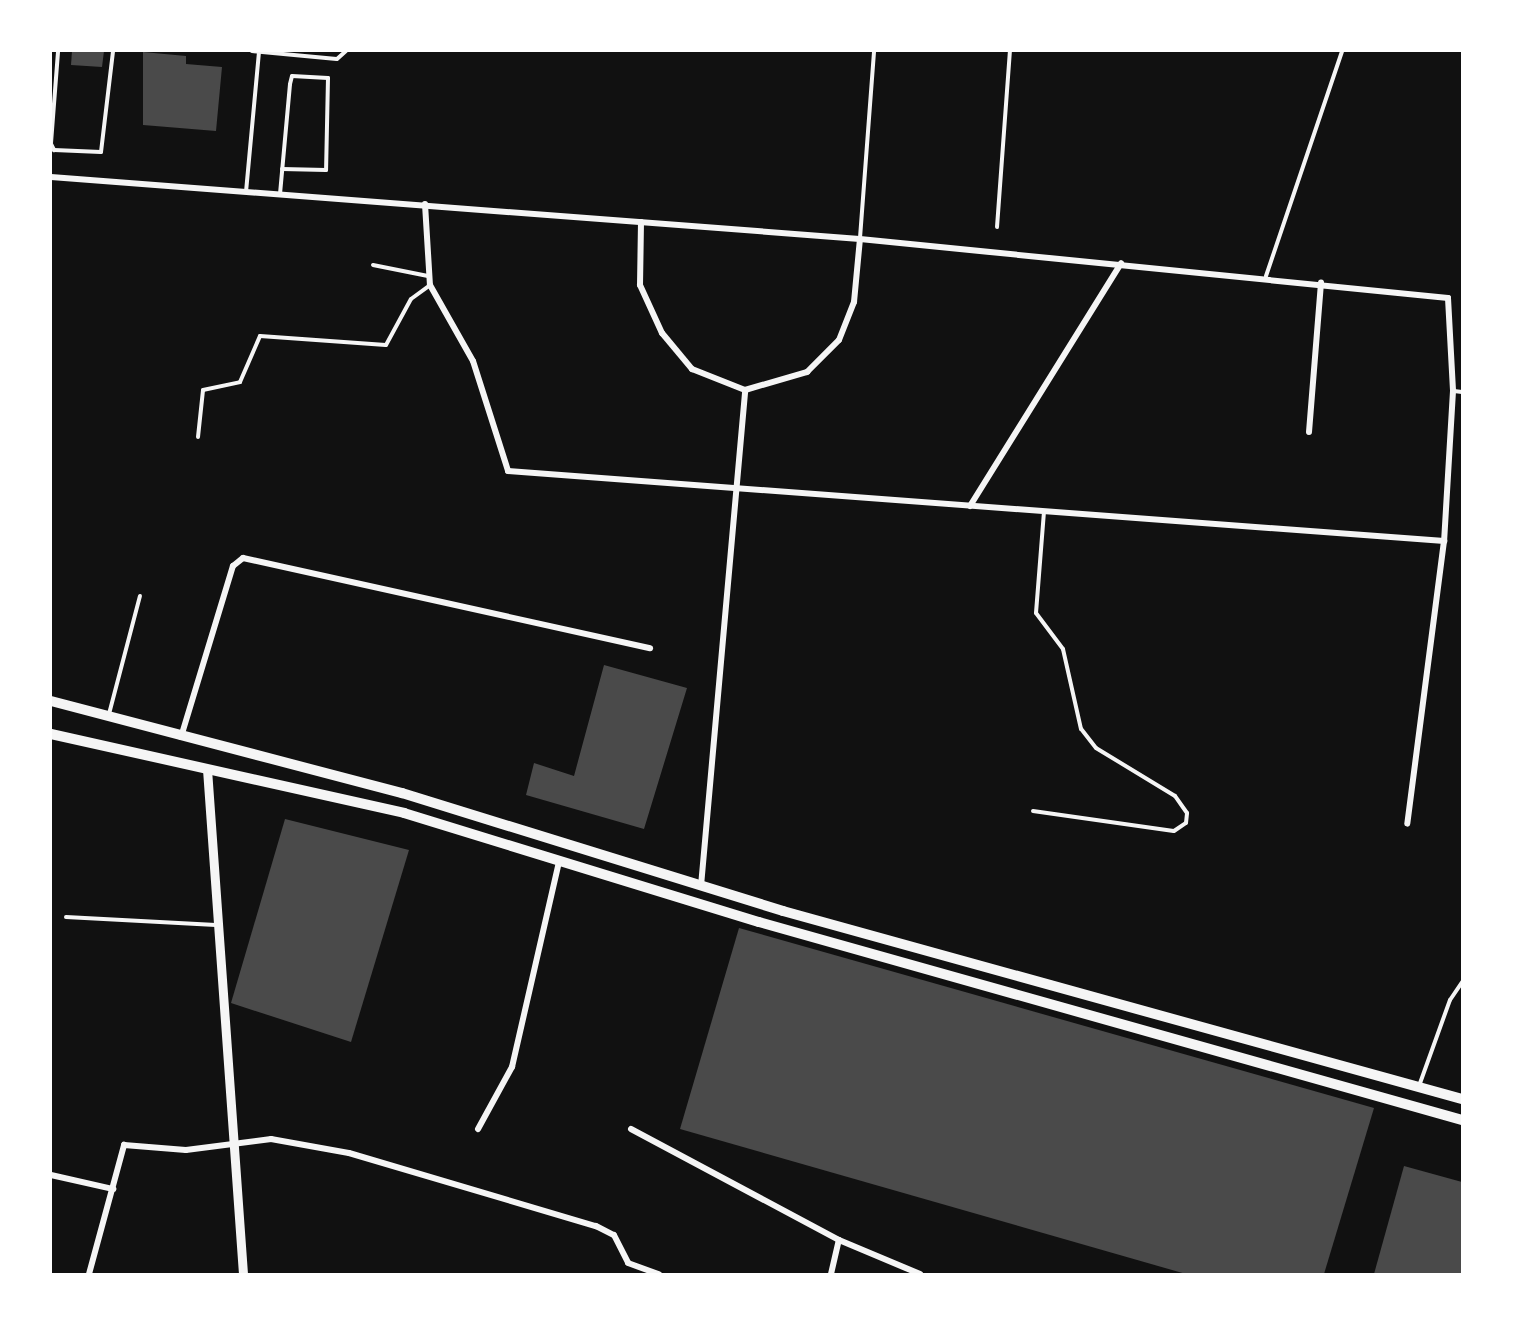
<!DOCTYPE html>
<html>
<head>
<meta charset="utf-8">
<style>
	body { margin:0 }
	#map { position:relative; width:1513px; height:1325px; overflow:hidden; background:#111; font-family:Arial,sans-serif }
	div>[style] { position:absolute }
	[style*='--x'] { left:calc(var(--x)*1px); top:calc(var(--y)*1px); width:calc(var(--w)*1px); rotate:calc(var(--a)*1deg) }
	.building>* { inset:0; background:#4a4a4a }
	.service>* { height:4px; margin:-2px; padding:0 2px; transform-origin:2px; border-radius:2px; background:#f5f5f5 }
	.minor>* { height:6px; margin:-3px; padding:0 3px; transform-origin:3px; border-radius:3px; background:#f5f5f5 }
	.tertiary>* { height:9px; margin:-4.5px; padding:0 4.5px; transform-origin:4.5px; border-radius:4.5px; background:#f5f5f5 }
	.secondary>* { height:10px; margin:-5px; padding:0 5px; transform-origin:5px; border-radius:5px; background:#f5f5f5 }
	span { translate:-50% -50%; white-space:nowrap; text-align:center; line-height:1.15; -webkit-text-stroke:5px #fff; paint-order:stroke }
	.frame { position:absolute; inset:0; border:52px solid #fff; pointer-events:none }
</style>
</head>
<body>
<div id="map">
	<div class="building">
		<div style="clip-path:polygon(72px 51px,104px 51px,102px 67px,71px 65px)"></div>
		<div style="clip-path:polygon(143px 52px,186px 56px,186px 64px,222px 67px,216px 131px,143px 125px)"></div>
		<div style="clip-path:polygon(604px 665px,687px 688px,644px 829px,526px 795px,534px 763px,574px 776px)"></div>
		<div style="clip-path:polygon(285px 819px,409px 850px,351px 1042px,231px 1003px)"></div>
		<div style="clip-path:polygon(739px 928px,1374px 1108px,1324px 1274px,1186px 1274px,680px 1129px)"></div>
		<div style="clip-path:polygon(1404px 1166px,1462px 1182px,1462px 1274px,1374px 1274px)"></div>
	</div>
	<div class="service">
		<div style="--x:252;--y:51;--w:85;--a:5.4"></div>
		<div style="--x:337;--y:59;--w:12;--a:-42"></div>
		<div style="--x:51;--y:143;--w:92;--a:-85.6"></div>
		<div style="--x:51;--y:144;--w:7;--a:63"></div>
		<div style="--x:54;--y:150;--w:47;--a:2.4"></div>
		<div style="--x:101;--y:152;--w:102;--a:-83.2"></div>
		<div style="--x:246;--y:192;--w:142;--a:-84.7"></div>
		<div style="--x:280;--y:194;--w:110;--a:-84.8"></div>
		<div style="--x:290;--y:84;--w:8;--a:-76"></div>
		<div style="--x:292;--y:76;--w:36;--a:3"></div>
		<div style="--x:328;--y:78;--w:92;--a:91.2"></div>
		<div style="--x:326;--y:170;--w:44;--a:-178.7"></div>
		<div style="--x:997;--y:227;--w:176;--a:-85.8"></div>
		<div style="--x:860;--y:238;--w:188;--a:-85.7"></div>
		<div style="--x:373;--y:265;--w:56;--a:11.3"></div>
		<div style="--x:1266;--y:276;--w:237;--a:-71.3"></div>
		<div style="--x:1454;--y:391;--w:8;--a:7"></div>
		<div style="--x:198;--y:437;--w:47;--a:-83.9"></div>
		<div style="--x:203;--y:390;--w:38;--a:-12"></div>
		<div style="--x:240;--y:382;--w:50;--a:-66.5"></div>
		<div style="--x:260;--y:336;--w:126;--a:4.1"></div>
		<div style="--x:386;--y:345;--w:52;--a:-61.5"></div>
		<div style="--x:411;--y:299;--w:24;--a:-36"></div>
		<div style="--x:109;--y:714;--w:122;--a:-75.3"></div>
		<div style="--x:1033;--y:811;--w:142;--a:8.1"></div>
		<div style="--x:1174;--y:831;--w:14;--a:-34"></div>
		<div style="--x:1186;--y:823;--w:10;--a:-84"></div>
		<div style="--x:1187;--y:813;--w:21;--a:-125"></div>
		<div style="--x:1175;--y:796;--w:92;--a:-148.7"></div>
		<div style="--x:1096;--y:748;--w:24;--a:-128"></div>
		<div style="--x:1081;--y:729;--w:82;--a:-102.7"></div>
		<div style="--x:1063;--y:649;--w:45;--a:-126.9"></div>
		<div style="--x:1036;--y:613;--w:101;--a:-85.5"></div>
		<div style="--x:66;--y:917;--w:150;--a:3.1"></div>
		<div style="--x:1419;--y:1086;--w:91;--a:-70.2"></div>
		<div style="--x:1450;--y:1000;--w:22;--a:-56"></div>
	</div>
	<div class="minor">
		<div style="--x:51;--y:177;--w:811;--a:4.38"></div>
		<div style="--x:860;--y:239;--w:591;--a:5.73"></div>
		<div style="--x:1448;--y:298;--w:93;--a:86.9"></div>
		<div style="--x:1453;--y:391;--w:150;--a:93.4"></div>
		<div style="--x:1444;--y:541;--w:285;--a:97.4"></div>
		<div style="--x:425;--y:204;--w:81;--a:86.5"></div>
		<div style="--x:430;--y:285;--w:87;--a:60.5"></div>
		<div style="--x:473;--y:361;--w:115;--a:72.3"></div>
		<div style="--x:508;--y:471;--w:939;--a:4.28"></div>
		<div style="--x:641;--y:222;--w:63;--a:90.9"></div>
		<div style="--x:640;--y:285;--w:53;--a:65.4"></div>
		<div style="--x:662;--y:333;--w:47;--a:50.2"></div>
		<div style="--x:692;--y:369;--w:57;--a:21.6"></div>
		<div style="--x:745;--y:390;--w:65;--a:-16.2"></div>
		<div style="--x:807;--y:372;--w:45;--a:-45"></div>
		<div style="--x:839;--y:340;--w:41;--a:-68.5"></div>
		<div style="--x:854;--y:302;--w:63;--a:-84.6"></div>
		<div style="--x:1309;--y:432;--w:150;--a:-85.4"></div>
		<div style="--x:970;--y:506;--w:286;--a:-58.1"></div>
		<div style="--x:181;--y:737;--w:179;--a:-73.1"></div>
		<div style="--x:233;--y:566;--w:13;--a:-39"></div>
		<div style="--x:243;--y:558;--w:417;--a:12.5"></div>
		<div style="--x:701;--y:886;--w:498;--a:-84.9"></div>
		<div style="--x:478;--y:1129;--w:71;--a:-61.3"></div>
		<div style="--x:512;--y:1067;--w:210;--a:-77.1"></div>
		<div style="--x:631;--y:1129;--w:236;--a:28.1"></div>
		<div style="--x:839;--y:1240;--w:88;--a:22.8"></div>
		<div style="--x:51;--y:1175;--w:64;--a:12.7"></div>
		<div style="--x:89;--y:1274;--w:134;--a:-74.8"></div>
		<div style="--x:124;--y:1145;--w:62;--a:4.6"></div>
		<div style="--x:186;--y:1150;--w:86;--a:-7.4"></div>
		<div style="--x:271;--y:1139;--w:79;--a:10.2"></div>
		<div style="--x:349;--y:1153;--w:258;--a:16.5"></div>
		<div style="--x:596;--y:1226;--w:20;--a:27"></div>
		<div style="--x:614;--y:1235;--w:31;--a:63"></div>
		<div style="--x:628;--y:1263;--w:33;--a:20"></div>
		<div style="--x:831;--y:1274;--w:35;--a:-77"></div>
	</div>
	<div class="tertiary">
		<div style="--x:207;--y:769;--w:506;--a:85.92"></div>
	</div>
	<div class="secondary">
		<div style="--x:51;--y:701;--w:363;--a:14.7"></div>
		<div style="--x:402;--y:793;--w:399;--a:17.2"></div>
		<div style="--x:783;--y:911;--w:705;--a:15.48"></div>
		<div style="--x:51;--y:734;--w:362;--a:12.6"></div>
		<div style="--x:404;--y:813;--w:371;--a:17.1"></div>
		<div style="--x:759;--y:922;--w:730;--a:15.73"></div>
	</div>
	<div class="frame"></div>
</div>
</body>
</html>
